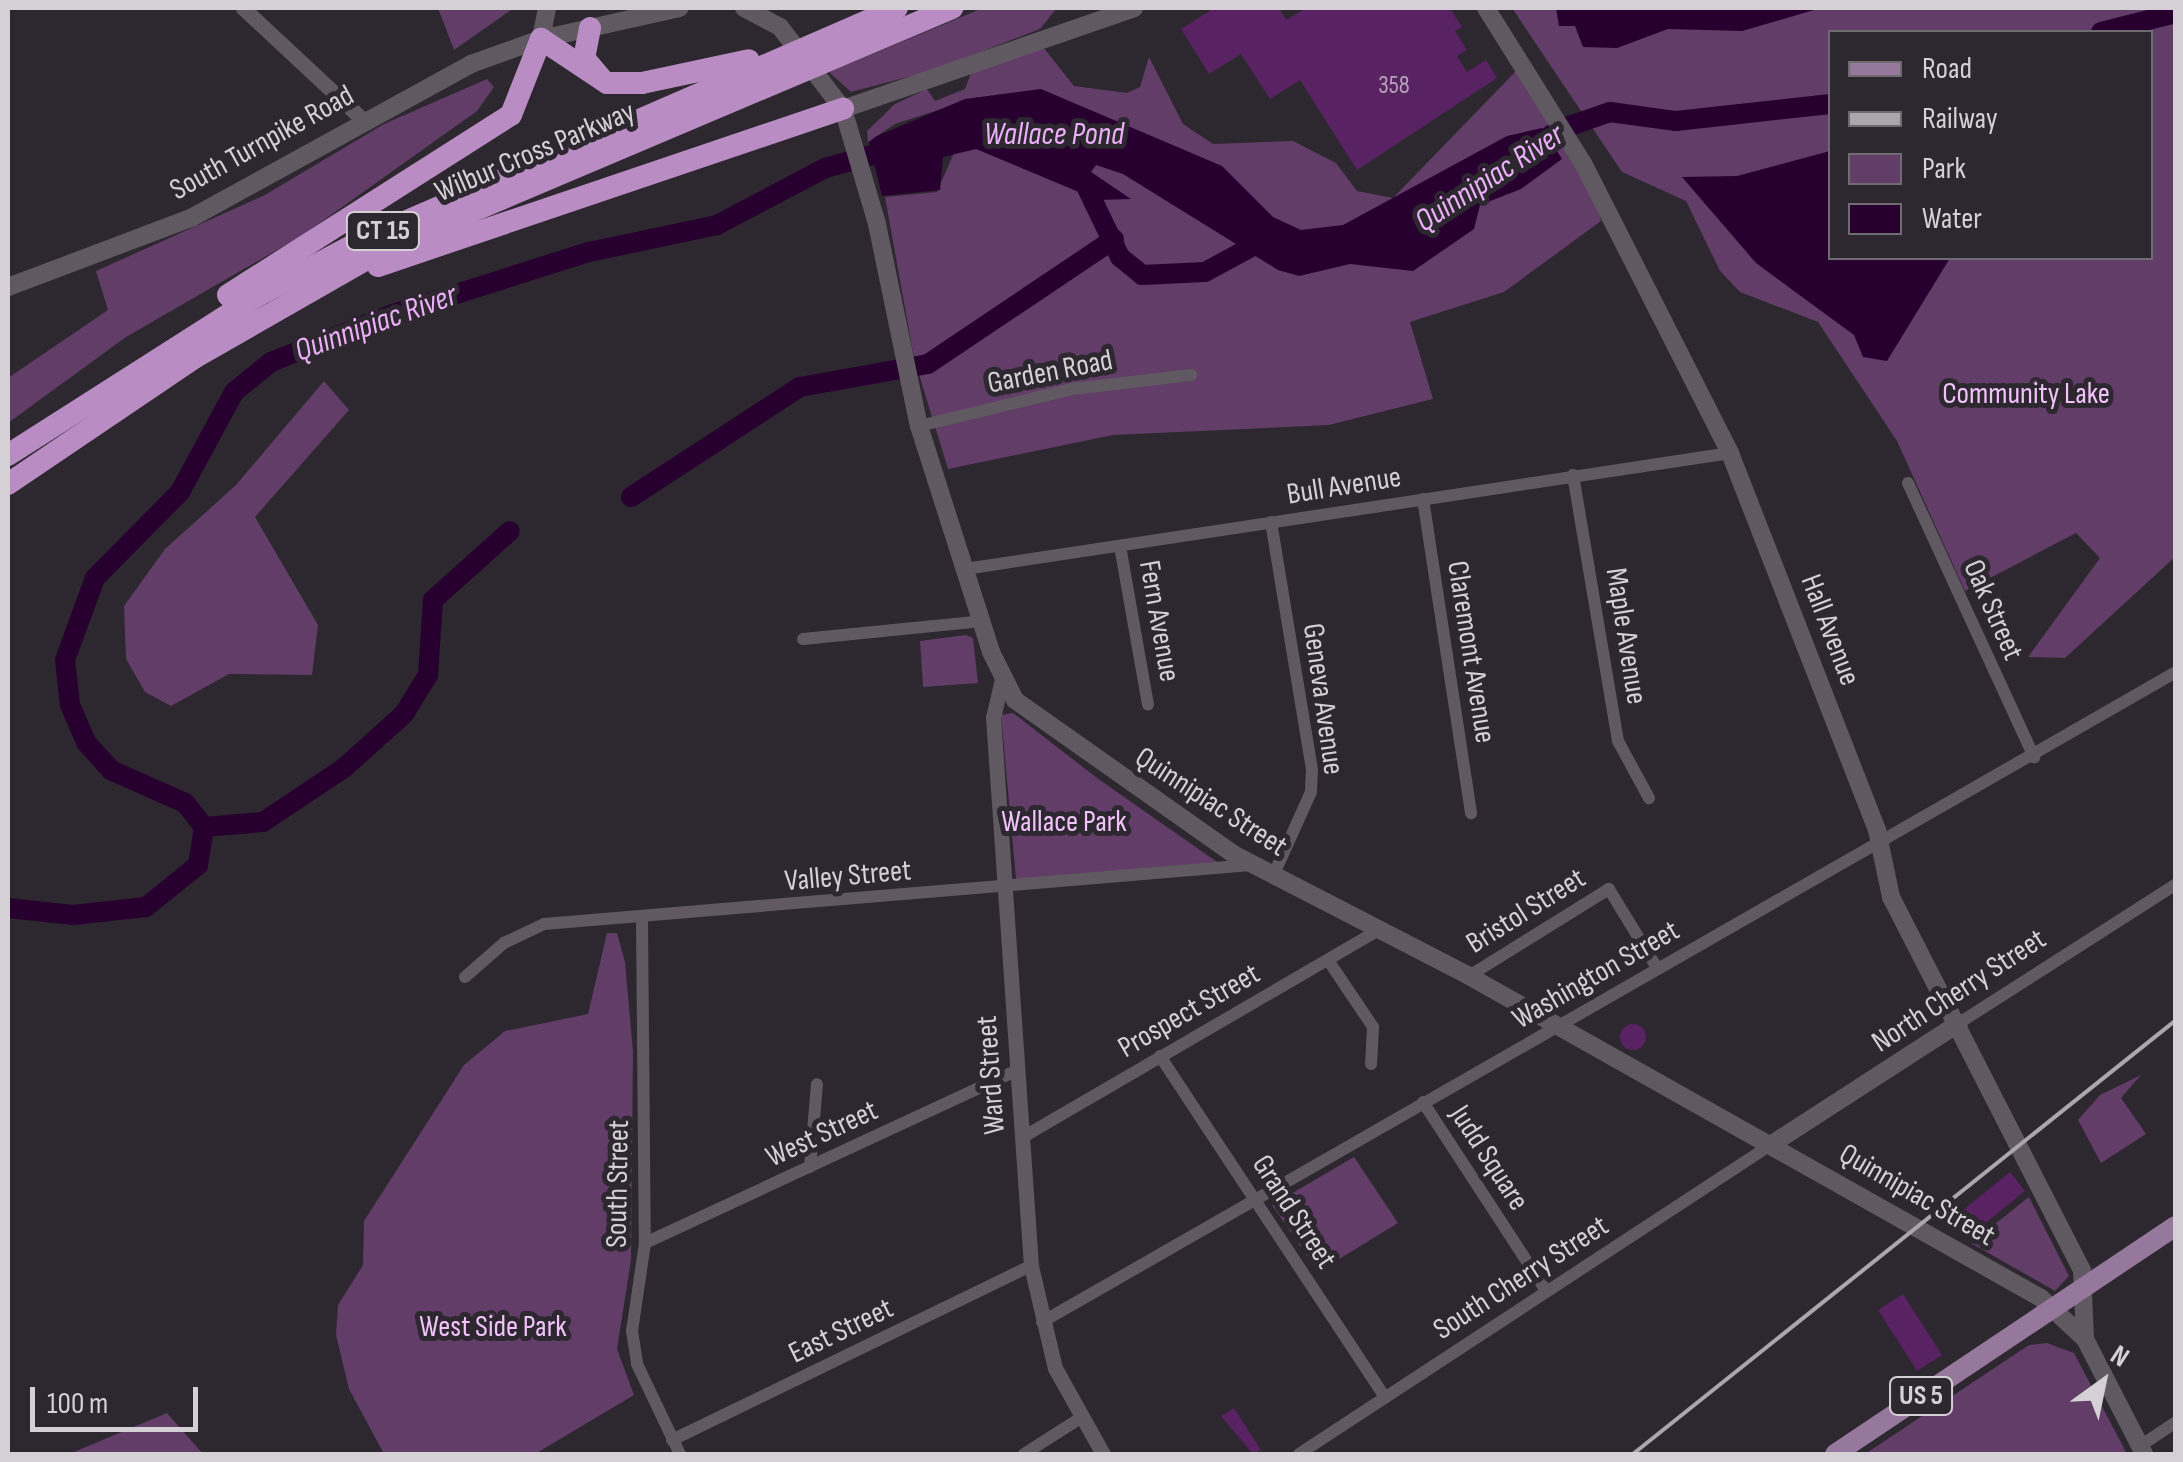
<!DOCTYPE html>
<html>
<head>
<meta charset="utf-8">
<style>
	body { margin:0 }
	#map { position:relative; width:2183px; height:1462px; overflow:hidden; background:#2d272f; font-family:"Sofia Sans Condensed",sans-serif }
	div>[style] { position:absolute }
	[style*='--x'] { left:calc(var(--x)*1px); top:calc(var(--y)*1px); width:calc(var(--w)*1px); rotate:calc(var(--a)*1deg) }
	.green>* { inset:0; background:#613d68 }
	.water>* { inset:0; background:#280030 }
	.river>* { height:20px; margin:-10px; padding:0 10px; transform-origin:10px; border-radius:10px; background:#280030 }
	.building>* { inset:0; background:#582263 }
	.round { border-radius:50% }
	.minor>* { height:12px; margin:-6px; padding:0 6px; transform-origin:6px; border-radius:6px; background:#605961 }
	.tertiary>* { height:15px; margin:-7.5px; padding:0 7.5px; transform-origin:7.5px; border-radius:7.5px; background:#605961 }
	.secondary>* { height:18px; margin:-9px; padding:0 9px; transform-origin:9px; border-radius:9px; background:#605961 }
	.primary>* { height:20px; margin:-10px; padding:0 10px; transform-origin:10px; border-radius:10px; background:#96789c }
	.motorway>* { height:22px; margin:-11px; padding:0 11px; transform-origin:11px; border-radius:11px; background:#ba8cc4 }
	.rail>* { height:4px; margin:-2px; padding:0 2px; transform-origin:2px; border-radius:2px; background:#aba6ac }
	span { translate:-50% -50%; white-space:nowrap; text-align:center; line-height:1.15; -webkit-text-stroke:10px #2d272f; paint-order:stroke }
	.number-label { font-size:25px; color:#b5a4b8 }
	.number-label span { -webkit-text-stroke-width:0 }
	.shield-label span { padding:2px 8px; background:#2d272f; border:2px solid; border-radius:8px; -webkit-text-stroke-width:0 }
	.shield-label { font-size:28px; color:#d4d0d5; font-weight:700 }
	.street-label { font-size:30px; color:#d4d0d5 }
	.park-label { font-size:30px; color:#f1c3fa }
	.water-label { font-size:32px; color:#ecaff9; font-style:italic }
	.frame { position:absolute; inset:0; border:10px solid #d4d0d5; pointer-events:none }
	.legend { position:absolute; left:1828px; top:30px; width:325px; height:230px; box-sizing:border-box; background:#2d272f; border:2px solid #706b71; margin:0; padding:12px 18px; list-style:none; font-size:30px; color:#d4d0d5 }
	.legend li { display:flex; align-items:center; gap:20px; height:50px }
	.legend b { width:50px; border:2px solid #706b71 }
	.north { position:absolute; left:2053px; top:1332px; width:100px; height:100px; -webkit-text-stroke:8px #2d272f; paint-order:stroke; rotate:33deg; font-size:28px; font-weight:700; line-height:40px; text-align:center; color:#d4d0d5 }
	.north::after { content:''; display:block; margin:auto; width:35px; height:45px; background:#d4d0d5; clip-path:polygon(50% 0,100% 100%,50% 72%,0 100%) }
	.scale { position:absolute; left:30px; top:1387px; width:168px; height:45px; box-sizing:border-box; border:5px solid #d4d0d5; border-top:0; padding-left:12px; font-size:30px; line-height:35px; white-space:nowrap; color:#d4d0d5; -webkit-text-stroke:8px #2d272f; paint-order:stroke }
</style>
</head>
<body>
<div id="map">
	<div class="green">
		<div style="clip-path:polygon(438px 8px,514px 8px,454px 50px)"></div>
		<div style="clip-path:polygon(983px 8px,1057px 8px,1040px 29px,934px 70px,851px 92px,829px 72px)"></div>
		<div style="clip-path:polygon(evenodd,1512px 8px,2175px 8px,2175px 557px,2065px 658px,2028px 657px,2100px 558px,2076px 533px,1965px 591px,1897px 441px,1818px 322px,1740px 292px,1720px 271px,1686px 201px,1622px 172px,1512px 8px,1830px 32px,2150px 32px,2150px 258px,1830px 258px,1830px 32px)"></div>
		<div style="clip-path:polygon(1043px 47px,1074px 86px,1127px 93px,1140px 87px,1149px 57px,1183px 124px,1213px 144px,1293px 141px,1336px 163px,1357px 191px,1393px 198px,1517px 70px,1596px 199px,1601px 221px,1504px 292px,1410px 322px,1433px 399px,1329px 425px,1113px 435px,948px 469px,914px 358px,885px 197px,937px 192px,978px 97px,895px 124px,868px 142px,867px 131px,895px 104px,927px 89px,935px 101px,965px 89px,971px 73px)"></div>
		<div style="clip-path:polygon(487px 79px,494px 87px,477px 111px,303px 235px,126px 337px,8px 423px,8px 378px,108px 310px,96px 271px,265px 195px,384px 124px)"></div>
		<div style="clip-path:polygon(324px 381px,349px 410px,255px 517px,318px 625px,312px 675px,229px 674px,171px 706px,145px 692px,126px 659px,124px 606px,165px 549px,236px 485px)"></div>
		<div style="clip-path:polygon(966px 635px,973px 638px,978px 683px,923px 687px,920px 641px)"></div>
		<div style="clip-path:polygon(1013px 713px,1097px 778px,1217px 862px,1016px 879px,1001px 715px)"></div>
		<div style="clip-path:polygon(607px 933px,617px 933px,625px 962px,633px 1052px,631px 1260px,617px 1349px,634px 1395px,535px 1454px,384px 1454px,349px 1389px,336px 1335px,338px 1305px,363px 1265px,364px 1221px,464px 1065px,505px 1031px,588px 1014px)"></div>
		<div style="clip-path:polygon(2141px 1075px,2121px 1098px,2146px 1134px,2101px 1163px,2078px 1120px,2100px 1095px)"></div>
		<div style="clip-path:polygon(1354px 1157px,1398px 1223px,1318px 1272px,1272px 1205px)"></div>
		<div style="clip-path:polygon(2029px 1197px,2069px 1276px,2055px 1291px,1971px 1243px)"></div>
		<div style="clip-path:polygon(2047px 1343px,2074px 1353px,2127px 1454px,1865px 1454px,2029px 1345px)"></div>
		<div style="clip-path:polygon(167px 1413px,203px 1454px,69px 1454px)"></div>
	</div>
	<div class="water">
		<div style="clip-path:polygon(1556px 8px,1821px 8px,1742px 31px,1668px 29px,1617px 48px,1583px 47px,1575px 26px,1559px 26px)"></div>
		<div style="clip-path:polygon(1041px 89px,1222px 166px,1273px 217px,1301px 230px,1343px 225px,1507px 136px,1542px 128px,1562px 159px,1521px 189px,1480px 205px,1474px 229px,1413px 271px,1350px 264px,1299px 276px,1278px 270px,1123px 174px,1096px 165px,1091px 172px,1131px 199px,1098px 200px,976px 149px,943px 157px,940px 190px,882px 196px,869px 142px,877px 136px,965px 99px)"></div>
		<div style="clip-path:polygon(1830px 151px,1830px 258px,1950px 258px,1887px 361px,1863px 357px,1854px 335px,1756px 263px,1682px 177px,1737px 176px)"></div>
	</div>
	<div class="river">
		<div style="--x:2101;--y:32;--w:77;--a:-14.2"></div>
		<div style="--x:1529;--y:151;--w:36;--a:-36"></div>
		<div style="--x:1558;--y:130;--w:55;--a:-19.1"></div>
		<div style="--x:1610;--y:112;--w:67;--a:7.8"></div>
		<div style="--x:1676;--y:121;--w:155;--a:-6.3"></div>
		<div style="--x:1082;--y:178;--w:88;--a:64.3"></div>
		<div style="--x:1120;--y:257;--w:28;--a:39"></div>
		<div style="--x:1142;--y:275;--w:63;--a:-2.7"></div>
		<div style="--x:1205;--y:272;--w:72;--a:-28.4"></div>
		<div style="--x:631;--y:497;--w:202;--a:-33.1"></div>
		<div style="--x:800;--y:387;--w:130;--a:-10.2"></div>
		<div style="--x:928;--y:364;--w:224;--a:-33.9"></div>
		<div style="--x:204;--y:827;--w:59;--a:-4.8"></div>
		<div style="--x:263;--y:822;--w:97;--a:-33.7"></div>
		<div style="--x:344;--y:768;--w:81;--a:-42"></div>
		<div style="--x:404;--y:714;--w:46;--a:-58.4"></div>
		<div style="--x:428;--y:675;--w:75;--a:-86.2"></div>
		<div style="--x:433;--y:600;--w:103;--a:-41.9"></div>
		<div style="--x:8;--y:908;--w:65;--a:6.1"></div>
		<div style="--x:73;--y:915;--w:73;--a:-6.3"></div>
		<div style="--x:146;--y:907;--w:67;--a:-38.9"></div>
		<div style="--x:198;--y:865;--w:38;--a:-81"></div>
		<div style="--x:204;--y:827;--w:31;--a:-128"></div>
		<div style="--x:185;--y:803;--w:81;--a:-156"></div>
		<div style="--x:111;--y:770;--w:38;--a:-132"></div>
		<div style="--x:86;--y:742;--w:40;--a:-113.4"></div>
		<div style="--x:70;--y:705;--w:45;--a:-96.3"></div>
		<div style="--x:65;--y:660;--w:87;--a:-69.9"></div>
		<div style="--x:95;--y:578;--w:121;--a:-45.3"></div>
		<div style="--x:180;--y:492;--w:114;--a:-61.6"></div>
		<div style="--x:234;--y:392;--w:48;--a:-39"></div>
		<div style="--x:271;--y:362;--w:131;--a:-21.5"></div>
		<div style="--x:393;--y:314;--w:206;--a:-17.6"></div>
		<div style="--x:589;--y:252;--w:131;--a:-11.9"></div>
		<div style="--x:717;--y:225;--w:122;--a:-27.8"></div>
		<div style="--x:825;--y:168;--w:76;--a:-15.3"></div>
	</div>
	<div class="building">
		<div style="clip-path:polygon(1214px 8px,1279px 8px,1286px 20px,1306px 8px,1450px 8px,1462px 27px,1455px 31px,1467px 50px,1457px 56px,1467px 72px,1486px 60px,1497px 78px,1357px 170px,1300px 80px,1270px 99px,1241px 54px,1209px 74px,1181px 29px)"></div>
		<div class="round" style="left:1620px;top:1024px;width:26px;height:26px"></div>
		<div style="clip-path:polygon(2010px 1172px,2025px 1191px,1972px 1234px,1957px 1215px)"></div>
		<div style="clip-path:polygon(1903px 1294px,1942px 1355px,1917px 1371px,1878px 1310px)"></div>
		<div style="clip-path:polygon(1234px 1408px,1261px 1450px,1253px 1454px,1221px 1416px)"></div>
	</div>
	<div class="minor">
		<div style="--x:919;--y:426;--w:157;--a:-13.6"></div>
		<div style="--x:1072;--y:389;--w:120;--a:-6.7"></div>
		<div style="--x:1573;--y:475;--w:270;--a:80.4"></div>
		<div style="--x:1618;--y:741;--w:65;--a:61.5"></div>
		<div style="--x:1908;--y:483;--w:302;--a:65.3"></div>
		<div style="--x:1423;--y:499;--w:318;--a:81.3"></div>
		<div style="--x:1271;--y:522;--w:251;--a:80.6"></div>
		<div style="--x:1312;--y:770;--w:22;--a:93"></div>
		<div style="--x:1311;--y:792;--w:92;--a:114.3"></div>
		<div style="--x:1120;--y:546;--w:161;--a:80"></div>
		<div style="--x:965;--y:569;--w:774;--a:-8.62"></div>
		<div style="--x:803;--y:639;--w:180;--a:-5.7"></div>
		<div style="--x:642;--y:919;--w:324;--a:89.5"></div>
		<div style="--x:645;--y:1243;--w:89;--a:98.4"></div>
		<div style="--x:632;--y:1331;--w:33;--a:81"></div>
		<div style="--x:637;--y:1364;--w:100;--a:64.5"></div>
		<div style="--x:1328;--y:960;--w:81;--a:56.1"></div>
		<div style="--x:1373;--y:1027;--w:37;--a:93"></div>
		<div style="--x:1469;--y:976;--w:165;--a:-31.9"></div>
		<div style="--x:1609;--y:889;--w:92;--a:58.7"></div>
		<div style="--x:465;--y:977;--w:52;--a:-41.1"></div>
		<div style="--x:504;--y:943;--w:44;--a:-25.4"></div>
		<div style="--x:544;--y:924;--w:709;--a:-4.77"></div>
		<div style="--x:1959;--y:1023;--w:258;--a:-32.6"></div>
		<div style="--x:1160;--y:1056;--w:409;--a:56.6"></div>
		<div style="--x:1423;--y:1102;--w:225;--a:56.9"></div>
		<div style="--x:1023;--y:1137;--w:413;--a:-30.2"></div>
		<div style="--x:810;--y:1167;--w:83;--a:-85.2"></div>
		<div style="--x:645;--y:1243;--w:412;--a:-24.9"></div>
		<div style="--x:1042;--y:1322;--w:1307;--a:-29.82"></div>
		<div style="--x:672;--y:1440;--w:399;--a:-25.9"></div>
		<div style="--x:2140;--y:1446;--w:43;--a:-33.7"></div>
		<div style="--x:1024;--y:1454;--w:65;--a:-32.5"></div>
		<div style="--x:1299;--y:1454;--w:566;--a:-33.24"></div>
	</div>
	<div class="tertiary">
		<div style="--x:243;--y:8;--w:161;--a:43"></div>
		<div style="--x:1002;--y:679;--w:39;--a:103"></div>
		<div style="--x:993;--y:717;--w:550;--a:86.04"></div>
		<div style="--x:1031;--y:1266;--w:105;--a:76.8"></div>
		<div style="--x:1055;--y:1368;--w:98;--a:60.8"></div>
	</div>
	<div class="secondary">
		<div style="--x:744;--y:8;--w:41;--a:27.8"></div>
		<div style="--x:780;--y:27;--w:103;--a:52.5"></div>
		<div style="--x:843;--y:109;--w:120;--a:73.5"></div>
		<div style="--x:877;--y:224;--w:206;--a:78.3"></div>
		<div style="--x:919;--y:426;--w:237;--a:72.3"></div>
		<div style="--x:991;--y:652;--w:54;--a:63.4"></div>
		<div style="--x:1015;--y:700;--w:267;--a:35.2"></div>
		<div style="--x:1233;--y:854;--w:266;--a:27.3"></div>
		<div style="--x:1469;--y:976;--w:656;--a:29.38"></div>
		<div style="--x:2041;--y:1298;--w:60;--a:43"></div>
		<div style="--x:2085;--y:1339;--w:129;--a:62.8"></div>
		<div style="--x:1486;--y:8;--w:183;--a:58"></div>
		<div style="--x:1583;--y:163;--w:325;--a:63.1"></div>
		<div style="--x:1730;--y:453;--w:405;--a:68.7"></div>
		<div style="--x:1877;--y:830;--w:68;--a:78.2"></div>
		<div style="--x:1891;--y:897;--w:419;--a:62.9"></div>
		<div style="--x:2082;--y:1270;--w:69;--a:87.5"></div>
		<div style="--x:541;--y:39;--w:32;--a:-79"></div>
		<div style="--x:843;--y:109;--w:308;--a:-19.1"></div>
		<div style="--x:8;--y:287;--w:196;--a:-20.7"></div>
		<div style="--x:191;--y:218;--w:320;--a:-28.8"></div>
		<div style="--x:471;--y:64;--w:74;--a:-19.7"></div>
		<div style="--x:541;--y:39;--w:142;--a:-12.6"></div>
		<div style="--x:1772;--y:1144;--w:223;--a:-32.9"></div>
	</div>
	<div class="primary">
		<div style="--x:1835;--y:1454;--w:410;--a:-33.8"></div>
	</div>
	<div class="motorway">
		<div style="--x:590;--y:28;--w:31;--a:101"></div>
		<div style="--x:584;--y:58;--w:25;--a:50"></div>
		<div style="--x:378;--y:266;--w:491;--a:-18.7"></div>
		<div style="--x:228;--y:295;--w:335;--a:-32.5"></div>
		<div style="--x:511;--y:115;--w:82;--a:-68.5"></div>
		<div style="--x:541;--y:39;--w:79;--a:33.7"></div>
		<div style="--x:607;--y:83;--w:35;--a:0"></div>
		<div style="--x:642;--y:83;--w:109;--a:-12.1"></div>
		<div style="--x:8;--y:455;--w:298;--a:-32.5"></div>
		<div style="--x:259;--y:295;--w:118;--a:-27.9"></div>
		<div style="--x:363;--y:240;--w:582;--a:-23.48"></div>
		<div style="--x:8;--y:484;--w:225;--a:-34.1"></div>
		<div style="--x:194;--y:358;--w:224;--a:-29.8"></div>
		<div style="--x:388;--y:247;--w:613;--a:-22.97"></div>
	</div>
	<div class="rail">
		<div style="--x:1633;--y:1454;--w:695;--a:-38.63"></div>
	</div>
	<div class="number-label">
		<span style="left:1394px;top:86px">358</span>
	</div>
	<div class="shield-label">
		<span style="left:383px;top:231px">CT 15</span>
		<span style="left:1921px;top:1396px">US 5</span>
	</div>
	<div class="street-label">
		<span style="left:262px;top:143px;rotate:-29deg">South Turnpike Road</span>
		<span style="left:535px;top:152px;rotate:-23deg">Wilbur Cross Parkway</span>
		<span style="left:1050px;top:372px;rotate:-11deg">Garden Road</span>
		<span style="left:1344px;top:486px;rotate:-9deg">Bull Avenue</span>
		<span style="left:1993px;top:610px;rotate:66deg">Oak Street</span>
		<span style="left:1159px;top:621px;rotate:80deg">Fern Avenue</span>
		<span style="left:1830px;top:630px;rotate:69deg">Hall Avenue</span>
		<span style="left:1626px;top:636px;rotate:81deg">Maple Avenue</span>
		<span style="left:1471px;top:652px;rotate:81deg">Claremont Avenue</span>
		<span style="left:1323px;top:699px;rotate:82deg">Geneva Avenue</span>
		<span style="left:1211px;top:802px;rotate:33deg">Quinnipiac Street</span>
		<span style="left:848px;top:876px;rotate:-5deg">Valley Street</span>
		<span style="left:1526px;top:911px;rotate:-32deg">Bristol Street</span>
		<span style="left:1596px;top:975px;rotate:-30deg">Washington Street</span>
		<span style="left:1959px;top:991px;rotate:-33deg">North Cherry Street</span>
		<span style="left:1189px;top:1011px;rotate:-30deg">Prospect Street</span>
		<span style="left:991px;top:1075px;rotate:-94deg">Ward Street</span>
		<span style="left:822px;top:1134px;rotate:-25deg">West Street</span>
		<span style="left:1489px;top:1158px;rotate:57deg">Judd Square</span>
		<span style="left:618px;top:1184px;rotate:-89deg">South Street</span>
		<span style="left:1917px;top:1195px;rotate:30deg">Quinnipiac Street</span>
		<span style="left:1294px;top:1212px;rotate:57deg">Grand Street</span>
		<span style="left:1521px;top:1278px;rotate:-33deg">South Cherry Street</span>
		<span style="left:841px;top:1331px;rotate:-26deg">East Street</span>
	</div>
	<div class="park-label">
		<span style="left:2026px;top:394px">Community Lake</span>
		<span style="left:1064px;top:822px">Wallace Park</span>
		<span style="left:493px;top:1327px">West Side Park</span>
	</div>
	<div class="water-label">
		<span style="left:1054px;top:135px">Wallace Pond</span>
		<span style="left:1490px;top:179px;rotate:-33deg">Quinnipiac River</span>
		<span style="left:376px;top:324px;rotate:-20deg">Quinnipiac River</span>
	</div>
	<div class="frame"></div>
	<ul class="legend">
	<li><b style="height:12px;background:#96789c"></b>Road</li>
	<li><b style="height:12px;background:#aba6ac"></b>Railway</li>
	<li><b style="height:28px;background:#613d68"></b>Park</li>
	<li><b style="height:28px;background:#280030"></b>Water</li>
	</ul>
	<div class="north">N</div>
	<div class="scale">100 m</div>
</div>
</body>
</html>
